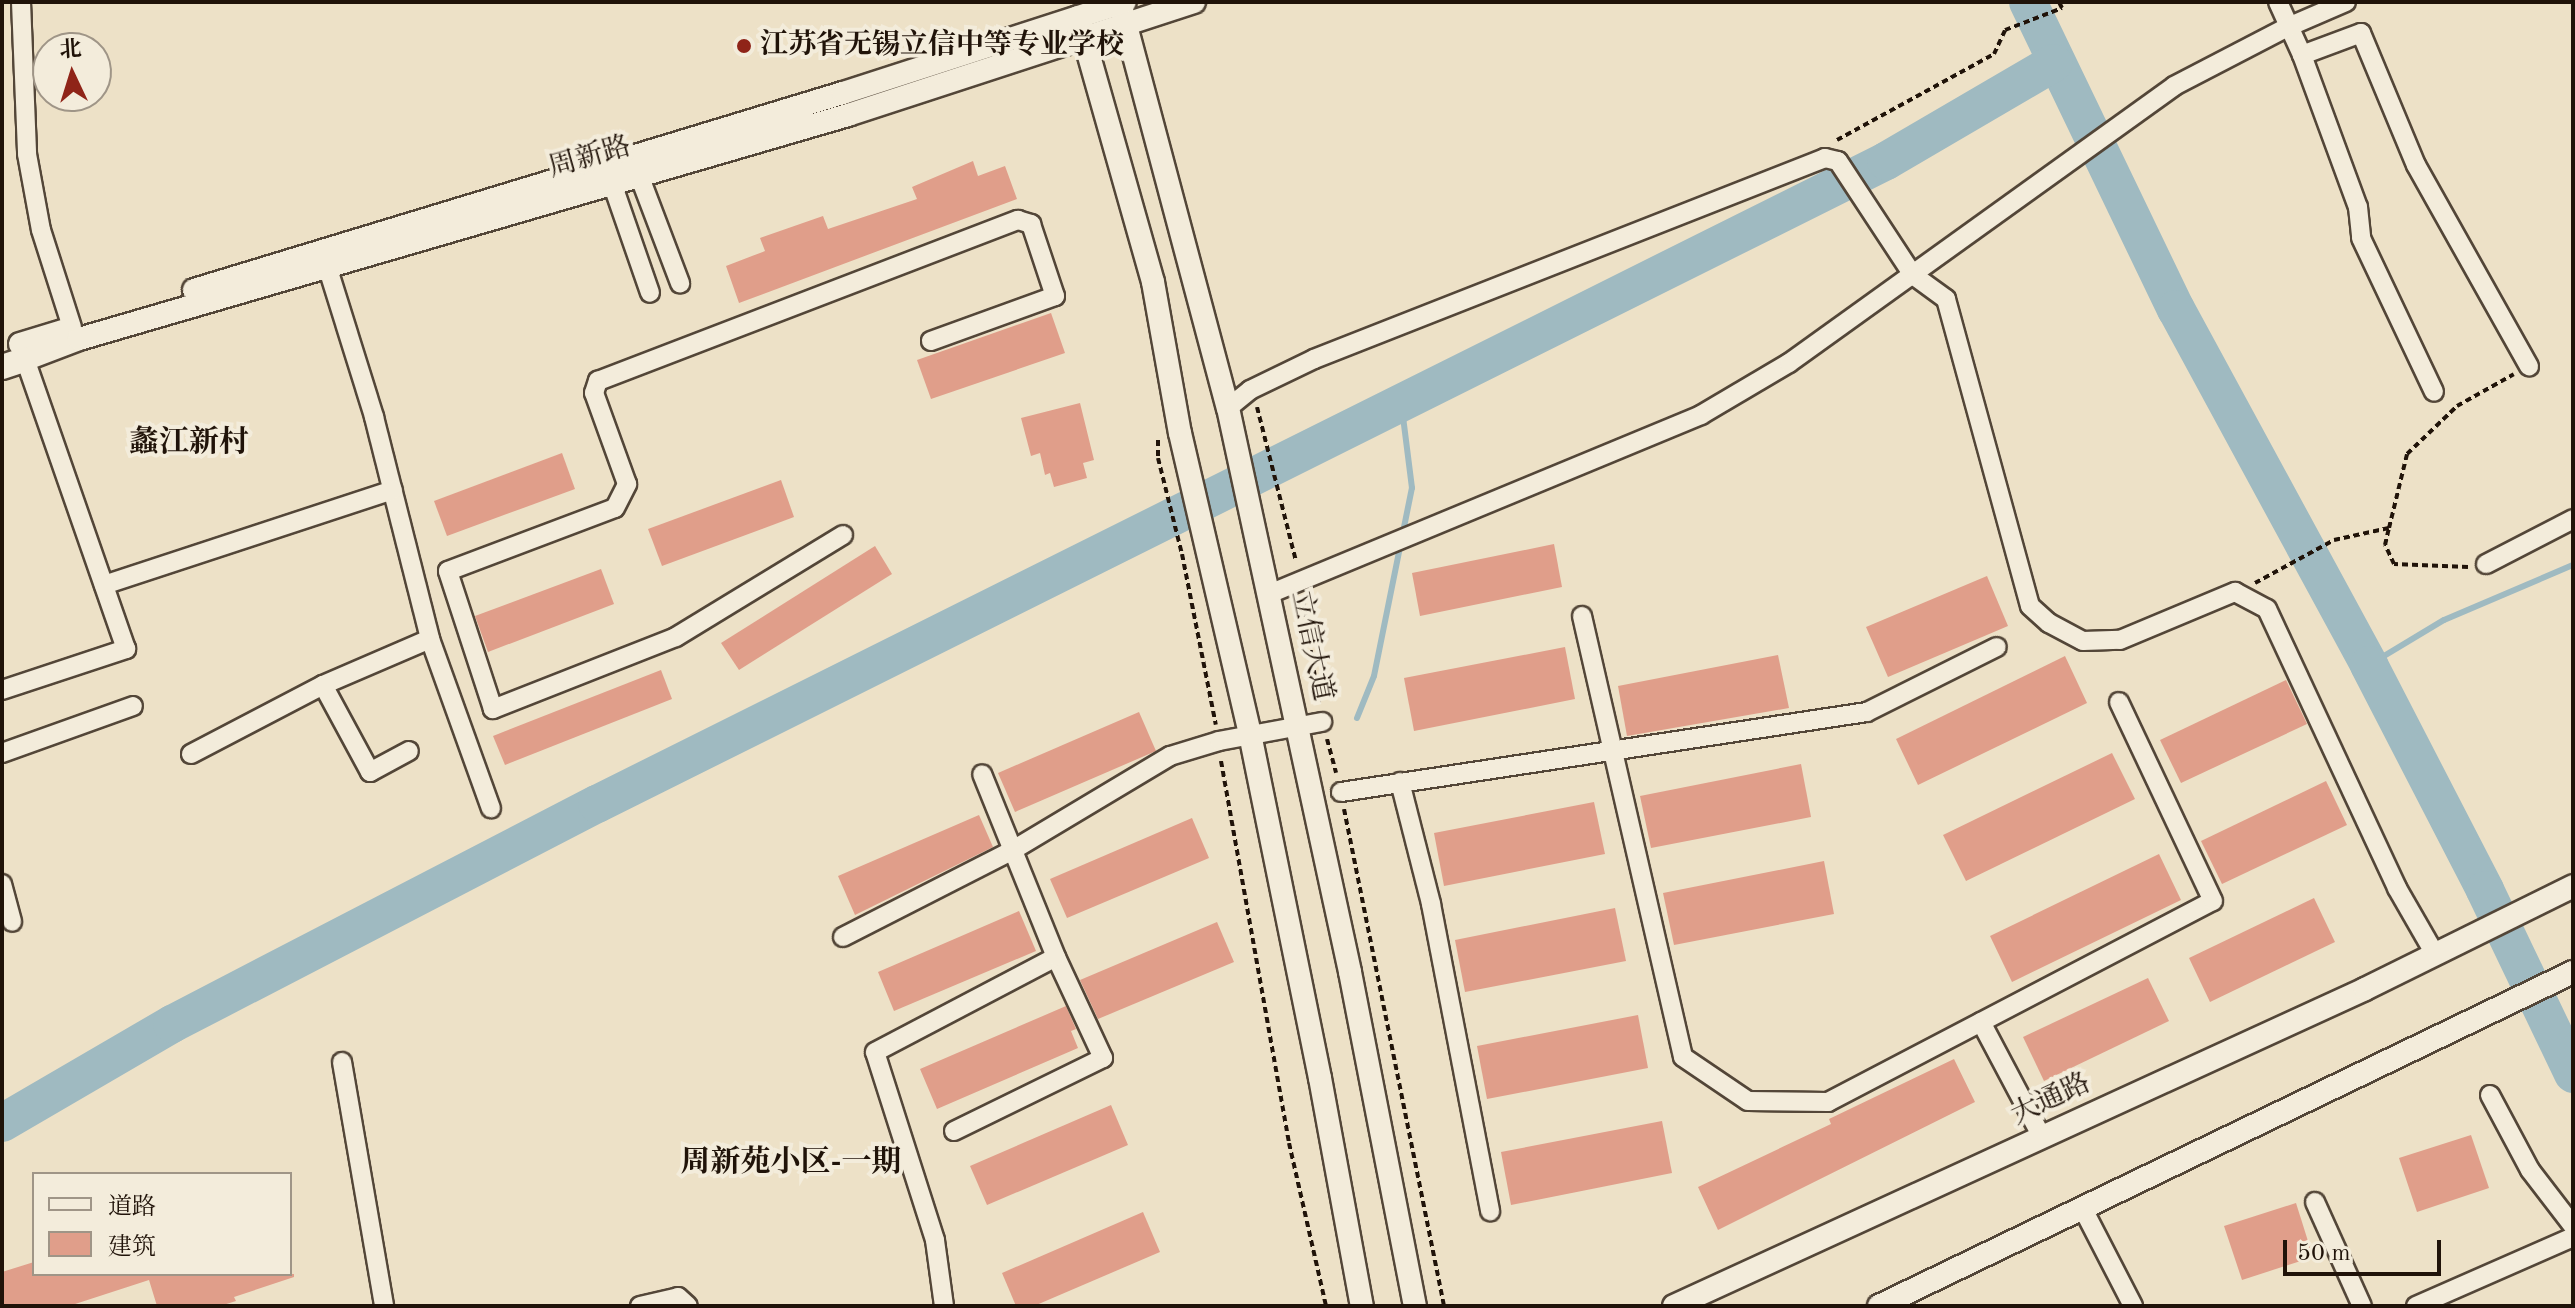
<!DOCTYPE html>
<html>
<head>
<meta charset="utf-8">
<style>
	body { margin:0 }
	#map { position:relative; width:2575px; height:1308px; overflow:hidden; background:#ede1c7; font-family:"Old Standard TT","Noto Serif SC",serif }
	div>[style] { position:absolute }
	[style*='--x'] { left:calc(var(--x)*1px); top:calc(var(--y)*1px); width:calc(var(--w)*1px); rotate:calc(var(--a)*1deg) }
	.stream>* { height:6px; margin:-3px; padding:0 3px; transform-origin:3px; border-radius:3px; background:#9fbac1 }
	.river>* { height:38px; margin:-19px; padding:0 19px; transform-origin:19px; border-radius:19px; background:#9fbac1 }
	.building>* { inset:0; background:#e09e8a }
	.path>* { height:4px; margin-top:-2px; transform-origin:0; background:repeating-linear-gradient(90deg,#201309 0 6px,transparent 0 10px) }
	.roads { filter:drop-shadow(2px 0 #534638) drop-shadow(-2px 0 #534638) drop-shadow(0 2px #534638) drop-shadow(0 -2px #534638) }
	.minor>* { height:18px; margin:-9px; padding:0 9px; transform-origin:9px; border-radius:9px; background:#f3ecdb }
	.tertiary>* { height:22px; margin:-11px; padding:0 11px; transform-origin:11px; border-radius:11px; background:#f3ecdb }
	.secondary>* { height:24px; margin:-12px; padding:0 12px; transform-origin:12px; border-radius:12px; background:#f3ecdb }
	.dots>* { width:22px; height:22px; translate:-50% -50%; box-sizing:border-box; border:4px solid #f3ecdb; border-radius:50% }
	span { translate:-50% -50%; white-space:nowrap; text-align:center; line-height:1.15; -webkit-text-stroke:8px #f3ecdb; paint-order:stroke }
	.poi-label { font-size:28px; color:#201309; font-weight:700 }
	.left { translate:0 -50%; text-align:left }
	.street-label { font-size:28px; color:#201309 }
	.neighbourhood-label { font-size:30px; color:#201309; font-weight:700 }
	.frame { position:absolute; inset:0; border:4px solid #201309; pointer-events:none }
	.legend { position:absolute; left:32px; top:1172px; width:260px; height:104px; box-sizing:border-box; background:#f3ecdb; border:2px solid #9f9587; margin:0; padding:10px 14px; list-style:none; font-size:24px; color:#201309 }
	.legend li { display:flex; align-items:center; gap:16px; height:40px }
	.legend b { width:40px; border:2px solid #9f9587 }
	.north { position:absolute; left:32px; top:32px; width:80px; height:80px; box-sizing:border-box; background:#f3ecdb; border:2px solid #9f9587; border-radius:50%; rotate:356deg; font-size:22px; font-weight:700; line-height:32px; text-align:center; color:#201309 }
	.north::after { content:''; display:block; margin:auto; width:28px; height:36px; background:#8f2418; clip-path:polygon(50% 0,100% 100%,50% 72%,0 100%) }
	.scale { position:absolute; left:2283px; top:1240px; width:158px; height:36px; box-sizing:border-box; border:4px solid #201309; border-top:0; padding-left:10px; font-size:24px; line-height:28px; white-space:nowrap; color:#201309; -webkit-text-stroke:6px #f3ecdb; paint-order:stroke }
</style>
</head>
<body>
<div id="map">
	<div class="stream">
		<div style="--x:2369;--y:665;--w:87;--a:-31"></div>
		<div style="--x:2444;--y:620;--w:140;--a:-23.1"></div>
		<div style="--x:1357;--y:718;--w:45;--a:-68"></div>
		<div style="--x:1374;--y:676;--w:192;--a:-78.6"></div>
		<div style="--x:1412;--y:488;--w:88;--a:-97.2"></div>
	</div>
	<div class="river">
		<div style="--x:2028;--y:2;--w:341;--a:64.3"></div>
		<div style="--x:2176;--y:309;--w:405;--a:61.5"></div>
		<div style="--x:2369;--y:665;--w:253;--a:62.7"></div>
		<div style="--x:2485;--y:890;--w:204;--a:64.4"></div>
		<div style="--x:2;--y:1123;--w:197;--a:-30.2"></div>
		<div style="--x:172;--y:1024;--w:479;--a:-27.4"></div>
		<div style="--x:597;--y:804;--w:1440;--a:-26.51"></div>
		<div style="--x:1886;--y:161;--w:194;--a:-30.3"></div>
	</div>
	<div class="building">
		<div style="clip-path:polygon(973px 161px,978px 176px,1005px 166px,1017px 199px,739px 303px,726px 266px,765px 251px,760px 238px,823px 216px,828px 229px,917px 199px,912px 187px)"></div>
		<div style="clip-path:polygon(1051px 313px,1065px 353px,931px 399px,917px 360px)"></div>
		<div style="clip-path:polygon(1080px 403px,1094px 460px,1083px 463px,1087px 478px,1054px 487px,1050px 473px,1045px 475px,1040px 453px,1031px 456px,1021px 418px)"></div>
		<div style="clip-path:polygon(562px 453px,575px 489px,447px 536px,434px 501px)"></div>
		<div style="clip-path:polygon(781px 480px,794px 517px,662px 566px,648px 529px)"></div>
		<div style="clip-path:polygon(1554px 544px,1562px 587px,1420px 616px,1412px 573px)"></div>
		<div style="clip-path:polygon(875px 546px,892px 574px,739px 670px,721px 643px)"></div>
		<div style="clip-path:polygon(601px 569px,614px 604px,488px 652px,475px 616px)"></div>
		<div style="clip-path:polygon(1987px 576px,2008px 626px,1888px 677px,1866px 627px)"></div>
		<div style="clip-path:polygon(1565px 647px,1575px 699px,1414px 731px,1404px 678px)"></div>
		<div style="clip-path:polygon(1778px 655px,1789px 708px,1627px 736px,1618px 686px)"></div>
		<div style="clip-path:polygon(2065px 656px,2087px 703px,1918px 785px,1896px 739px)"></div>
		<div style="clip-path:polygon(661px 670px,672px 699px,505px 765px,493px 736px)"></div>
		<div style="clip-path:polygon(2286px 680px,2307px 724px,2181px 783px,2160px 740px)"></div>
		<div style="clip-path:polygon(1139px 712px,1156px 751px,1015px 812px,998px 773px)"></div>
		<div style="clip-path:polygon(2112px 753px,2135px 799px,1966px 881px,1943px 835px)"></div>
		<div style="clip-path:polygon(1801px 764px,1811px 817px,1651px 848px,1640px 796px)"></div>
		<div style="clip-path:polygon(2326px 781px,2347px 825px,2222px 884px,2201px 841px)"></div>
		<div style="clip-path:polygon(1594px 802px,1605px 854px,1444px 886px,1434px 833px)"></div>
		<div style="clip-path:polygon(979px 815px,993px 847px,855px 915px,838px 876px)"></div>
		<div style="clip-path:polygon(1192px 818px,1209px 858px,1067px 918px,1050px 879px)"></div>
		<div style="clip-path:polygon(2159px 854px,2181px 900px,2012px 982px,1990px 936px)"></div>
		<div style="clip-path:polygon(1824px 861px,1834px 914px,1674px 945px,1663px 893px)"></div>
		<div style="clip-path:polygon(2314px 898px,2335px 942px,2210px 1002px,2189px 958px)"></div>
		<div style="clip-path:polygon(1615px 908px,1626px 961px,1465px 992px,1455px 940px)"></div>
		<div style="clip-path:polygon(1019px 911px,1036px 951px,894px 1011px,878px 972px)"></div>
		<div style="clip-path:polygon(1217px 922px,1234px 962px,1098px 1019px,1080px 980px)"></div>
		<div style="clip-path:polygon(2148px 978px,2169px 1021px,2044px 1081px,2023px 1037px)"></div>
		<div style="clip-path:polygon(1066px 1006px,1076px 1029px,1071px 1031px,1078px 1048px,937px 1109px,920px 1069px)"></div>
		<div style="clip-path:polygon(1638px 1015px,1648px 1068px,1487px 1099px,1477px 1046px)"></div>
		<div style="clip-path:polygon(1954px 1059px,1975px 1102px,1718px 1230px,1698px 1187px,1831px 1124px,1829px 1119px)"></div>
		<div style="clip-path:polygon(1111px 1105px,1128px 1145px,987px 1205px,970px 1166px)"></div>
		<div style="clip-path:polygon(1662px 1121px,1672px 1173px,1511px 1205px,1501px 1152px)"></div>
		<div style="clip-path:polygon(2471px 1135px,2489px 1188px,2417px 1212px,2399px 1158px)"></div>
		<div style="clip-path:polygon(2296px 1203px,2313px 1257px,2242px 1280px,2224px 1226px)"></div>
		<div style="clip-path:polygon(1143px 1212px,1160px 1252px,1034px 1306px,1016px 1306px,1002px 1273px)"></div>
		<div style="clip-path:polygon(34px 1262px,34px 1274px,294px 1274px,294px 1277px,234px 1297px,236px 1301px,220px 1306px,157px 1306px,149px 1280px,69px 1306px,2px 1306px,2px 1272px)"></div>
	</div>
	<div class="path">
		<div style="--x:1837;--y:140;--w:179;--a:-28.7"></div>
		<div style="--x:1994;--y:54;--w:26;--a:-65"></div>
		<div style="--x:2005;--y:30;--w:61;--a:-21.1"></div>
		<div style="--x:2062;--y:8;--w:7;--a:-117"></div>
		<div style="--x:1257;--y:407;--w:159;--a:75.8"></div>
		<div style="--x:1158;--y:440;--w:18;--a:90"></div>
		<div style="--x:1158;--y:458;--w:99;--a:76"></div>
		<div style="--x:1182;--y:554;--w:174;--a:78.8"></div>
		<div style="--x:2468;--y:567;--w:74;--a:-177.7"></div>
		<div style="--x:2394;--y:564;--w:21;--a:-115"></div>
		<div style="--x:2385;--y:545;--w:17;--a:-77"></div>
		<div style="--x:2389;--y:528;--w:76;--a:-76.3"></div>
		<div style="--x:2407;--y:454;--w:69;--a:-43.8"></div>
		<div style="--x:2457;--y:406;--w:65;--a:-29.3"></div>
		<div style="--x:2255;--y:583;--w:90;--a:-28.6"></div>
		<div style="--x:2334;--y:540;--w:56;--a:-12.3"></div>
		<div style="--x:1303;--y:601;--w:103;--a:81.1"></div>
		<div style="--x:1327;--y:739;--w:35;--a:75"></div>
		<div style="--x:1221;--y:761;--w:388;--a:79.9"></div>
		<div style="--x:1289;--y:1143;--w:167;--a:77.2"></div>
		<div style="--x:1344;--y:809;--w:507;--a:78.62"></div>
	</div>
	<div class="roads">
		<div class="minor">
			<div style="--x:21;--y:2;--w:152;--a:87.7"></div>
			<div style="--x:27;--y:154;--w:77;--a:79.6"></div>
			<div style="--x:41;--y:230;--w:102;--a:72.3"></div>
			<div style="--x:2278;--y:2;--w:58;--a:65.6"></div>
			<div style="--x:2302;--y:55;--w:162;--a:69.8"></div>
			<div style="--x:2358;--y:207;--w:31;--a:84"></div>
			<div style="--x:2361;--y:238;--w:170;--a:64.6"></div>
			<div style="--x:2302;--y:55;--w:63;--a:-20.4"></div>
			<div style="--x:2361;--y:33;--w:143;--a:67.4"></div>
			<div style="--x:2416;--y:165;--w:231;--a:60.7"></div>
			<div style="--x:639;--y:175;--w:116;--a:69.2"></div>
			<div style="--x:612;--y:183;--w:116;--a:70.9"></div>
			<div style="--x:324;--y:256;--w:169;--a:72.7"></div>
			<div style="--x:374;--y:417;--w:229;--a:75.8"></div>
			<div style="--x:430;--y:639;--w:180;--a:70.2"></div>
			<div style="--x:1228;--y:408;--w:28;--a:-39"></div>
			<div style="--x:1250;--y:390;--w:71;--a:-25.8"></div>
			<div style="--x:1314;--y:359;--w:549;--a:-21.47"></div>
			<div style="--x:1825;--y:158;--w:13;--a:13"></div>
			<div style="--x:1838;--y:161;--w:136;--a:56.7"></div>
			<div style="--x:1913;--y:275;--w:41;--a:36"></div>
			<div style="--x:1946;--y:299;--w:318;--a:74.7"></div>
			<div style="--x:2030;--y:606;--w:25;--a:42"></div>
			<div style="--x:2049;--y:623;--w:38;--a:28"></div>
			<div style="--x:2083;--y:641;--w:37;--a:-2"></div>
			<div style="--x:2120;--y:640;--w:125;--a:-22.7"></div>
			<div style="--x:2235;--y:592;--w:36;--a:28"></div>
			<div style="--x:2267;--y:609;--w:308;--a:65"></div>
			<div style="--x:2397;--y:888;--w:76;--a:60.1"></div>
			<div style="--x:843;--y:535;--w:196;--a:148.6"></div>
			<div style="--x:676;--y:637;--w:197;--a:158.5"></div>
			<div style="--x:493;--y:709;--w:145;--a:-108.1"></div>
			<div style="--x:448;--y:571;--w:178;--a:-20.7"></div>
			<div style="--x:615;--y:508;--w:27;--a:-63"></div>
			<div style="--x:627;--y:484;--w:97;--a:-109.9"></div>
			<div style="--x:594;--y:393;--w:13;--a:-72"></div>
			<div style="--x:598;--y:381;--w:450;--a:-21"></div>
			<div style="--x:1018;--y:220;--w:14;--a:17"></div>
			<div style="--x:1031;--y:224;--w:76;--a:71.6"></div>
			<div style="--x:1055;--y:296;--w:132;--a:160.1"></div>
			<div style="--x:2486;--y:564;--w:98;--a:-27.3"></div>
			<div style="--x:104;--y:585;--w:304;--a:-18.2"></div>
			<div style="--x:1269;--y:594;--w:468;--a:-22.5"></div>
			<div style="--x:1701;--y:415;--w:102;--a:-30.6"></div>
			<div style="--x:1789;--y:363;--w:474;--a:-35.7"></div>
			<div style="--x:2174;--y:86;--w:128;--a:-27.4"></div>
			<div style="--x:2288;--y:27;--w:63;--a:-23.3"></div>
			<div style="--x:1582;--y:616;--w:452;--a:77.1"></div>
			<div style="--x:1683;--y:1057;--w:78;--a:34.1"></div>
			<div style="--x:1748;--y:1101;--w:80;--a:0.7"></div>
			<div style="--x:1828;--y:1102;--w:434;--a:-27.6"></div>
			<div style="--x:2213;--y:901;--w:220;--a:-115.3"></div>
			<div style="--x:323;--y:685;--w:99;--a:61.6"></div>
			<div style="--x:370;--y:772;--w:44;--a:-28.3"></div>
			<div style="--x:2;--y:690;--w:131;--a:-18.3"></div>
			<div style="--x:126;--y:649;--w:320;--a:-109.2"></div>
			<div style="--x:2;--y:753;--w:139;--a:-19.7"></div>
			<div style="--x:191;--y:754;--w:149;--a:-27.6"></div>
			<div style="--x:323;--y:685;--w:116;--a:-23.3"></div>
			<div style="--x:1400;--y:782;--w:126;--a:75.7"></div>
			<div style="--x:1431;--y:904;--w:313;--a:79.1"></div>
			<div style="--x:1341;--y:792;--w:532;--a:-8.65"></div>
			<div style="--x:1867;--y:712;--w:145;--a:-26.6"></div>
			<div style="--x:2;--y:884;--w:39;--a:75"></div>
			<div style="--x:843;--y:937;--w:191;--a:-27.1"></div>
			<div style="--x:1013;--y:850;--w:183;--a:-30.9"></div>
			<div style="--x:1170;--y:756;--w:51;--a:-17"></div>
			<div style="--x:1219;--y:741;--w:105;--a:-10.5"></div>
			<div style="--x:1981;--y:1022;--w:130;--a:62.1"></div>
			<div style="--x:342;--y:1062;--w:248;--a:80.2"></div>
			<div style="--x:2490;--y:1095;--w:85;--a:61.9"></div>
			<div style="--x:2530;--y:1170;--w:71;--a:52.5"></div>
			<div style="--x:954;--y:1131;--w:166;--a:-26.1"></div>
			<div style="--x:1103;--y:1058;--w:111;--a:-115"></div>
			<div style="--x:2315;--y:1202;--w:114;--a:65.7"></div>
			<div style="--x:2082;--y:1207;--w:111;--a:62.7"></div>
			<div style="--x:640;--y:1306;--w:39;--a:-13"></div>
			<div style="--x:678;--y:1297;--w:13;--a:42"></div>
			<div style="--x:944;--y:1306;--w:67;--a:-97.8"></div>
			<div style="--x:935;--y:1240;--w:197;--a:-107.7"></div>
			<div style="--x:875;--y:1052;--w:204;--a:-27.7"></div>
			<div style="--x:1056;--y:957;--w:197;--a:-112"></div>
			<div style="--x:2416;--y:1306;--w:171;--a:-23.7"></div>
		</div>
		<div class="tertiary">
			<div style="--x:1120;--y:3;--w:419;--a:75.1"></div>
			<div style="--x:1228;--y:408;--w:577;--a:77.79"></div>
			<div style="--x:1350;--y:972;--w:340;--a:79"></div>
			<div style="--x:1078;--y:17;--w:275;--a:74.2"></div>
			<div style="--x:1153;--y:282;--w:153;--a:79.9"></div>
			<div style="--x:1180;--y:433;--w:309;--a:76.9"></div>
			<div style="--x:1250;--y:734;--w:351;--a:78.5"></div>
			<div style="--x:1320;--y:1078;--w:232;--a:79.6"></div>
			<div style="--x:194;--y:290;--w:678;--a:-16.89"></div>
			<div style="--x:843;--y:93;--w:296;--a:-17.9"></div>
			<div style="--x:20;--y:344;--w:48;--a:-16.9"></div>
			<div style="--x:24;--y:360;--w:59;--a:-20.9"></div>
			<div style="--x:79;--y:339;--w:801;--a:-16.24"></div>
			<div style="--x:848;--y:115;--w:364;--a:-18.1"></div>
			<div style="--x:1674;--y:1306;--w:760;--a:-24.64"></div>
			<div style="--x:2365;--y:989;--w:232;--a:-26.3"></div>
			<div style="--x:1879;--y:1306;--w:770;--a:-25.7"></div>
		</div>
		<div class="secondary">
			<div style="--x:2;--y:367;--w:23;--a:-18"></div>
		</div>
	</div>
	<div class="dots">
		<div style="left:744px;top:46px;background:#8f2418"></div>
	</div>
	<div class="poi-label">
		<span class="left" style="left:760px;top:46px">江苏省无锡立信中等专业学校</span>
	</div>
	<div class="street-label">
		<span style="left:590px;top:158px;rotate:-16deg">周新路</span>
		<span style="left:1311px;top:646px;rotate:78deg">立信大道</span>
		<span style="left:2051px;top:1100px;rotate:-25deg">大通路</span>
	</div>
	<div class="neighbourhood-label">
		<span style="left:189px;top:443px">蠡江新村</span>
		<span style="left:791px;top:1163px">周新苑小区-一期</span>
	</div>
	<div class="frame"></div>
	<ul class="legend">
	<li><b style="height:10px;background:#f3ecdb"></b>道路</li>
	<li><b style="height:22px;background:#e09e8a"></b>建筑</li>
	</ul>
	<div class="north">北</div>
	<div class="scale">50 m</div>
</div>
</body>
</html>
